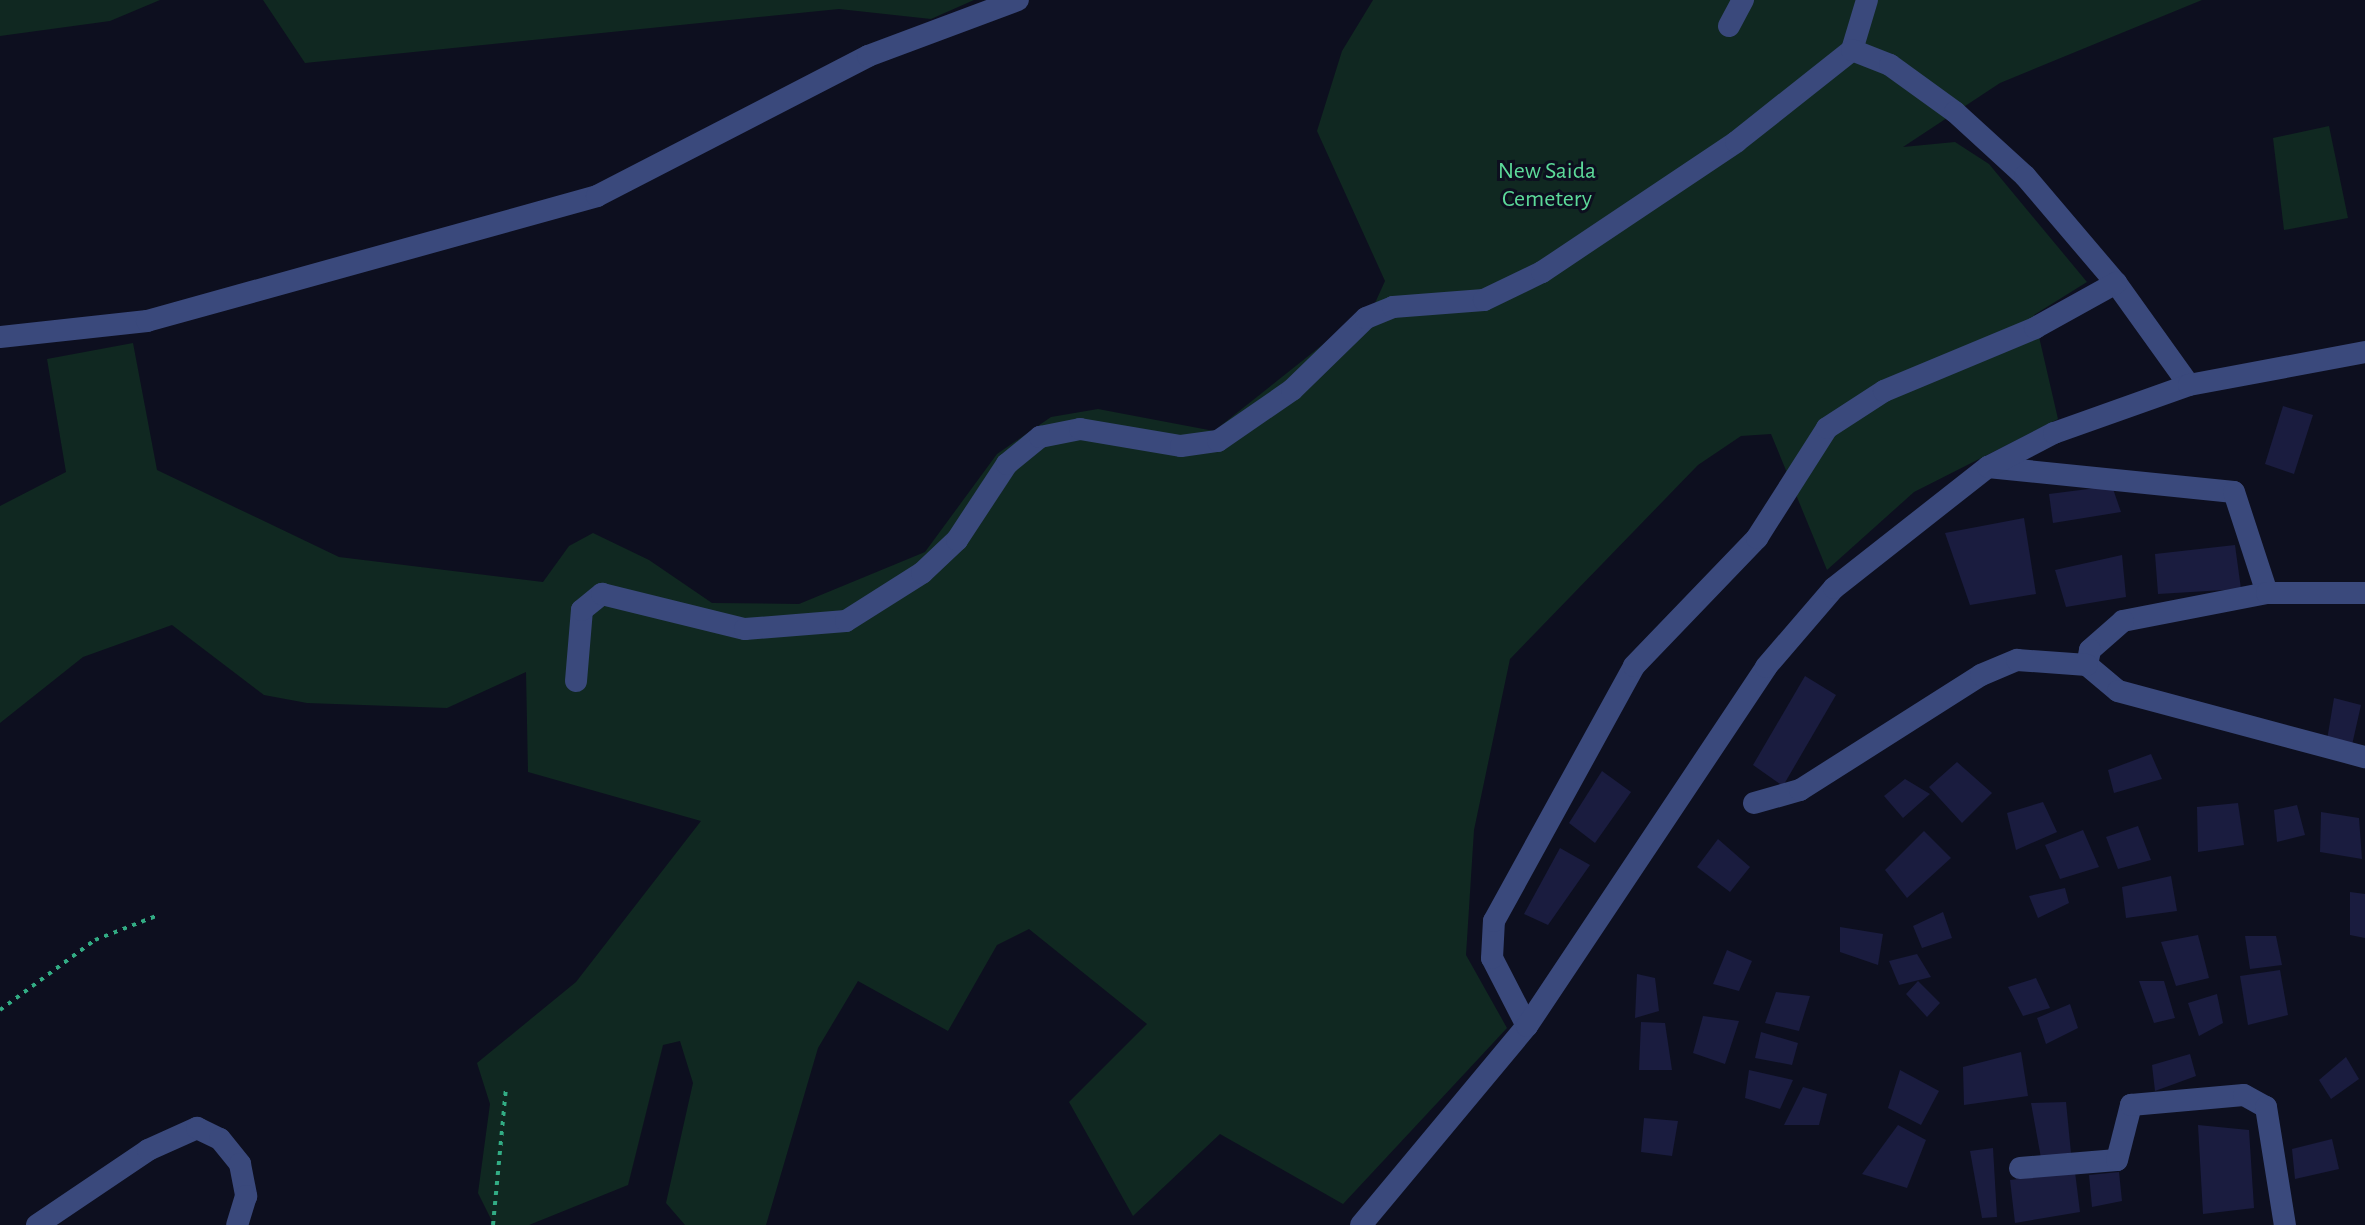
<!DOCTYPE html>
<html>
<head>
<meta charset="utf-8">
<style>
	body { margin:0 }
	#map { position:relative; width:2365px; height:1225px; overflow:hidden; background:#0d0f1f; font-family:"Alegreya Sans",sans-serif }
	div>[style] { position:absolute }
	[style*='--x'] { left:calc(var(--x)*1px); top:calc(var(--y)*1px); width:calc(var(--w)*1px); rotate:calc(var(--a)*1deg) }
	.green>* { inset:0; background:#102821 }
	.building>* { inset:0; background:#1a1c3f }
	.path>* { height:4px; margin-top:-2px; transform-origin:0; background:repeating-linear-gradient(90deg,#32ac84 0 4px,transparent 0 10px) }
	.minor>* { height:22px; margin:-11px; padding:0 11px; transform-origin:11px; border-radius:11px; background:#3a497c }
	span { translate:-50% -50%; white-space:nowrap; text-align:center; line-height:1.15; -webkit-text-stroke:6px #0d0f1f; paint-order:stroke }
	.park-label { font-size:24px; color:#5cda99 }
</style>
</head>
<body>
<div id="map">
	<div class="green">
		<div style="clip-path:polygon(0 0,160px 0,110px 21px,0 36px)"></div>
		<div style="clip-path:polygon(263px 0,974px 0,931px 19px,839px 9px,305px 63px)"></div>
		<div style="clip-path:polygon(1373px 0,2202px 0,2000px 83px,1903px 147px,1955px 142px,1989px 164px,2087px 282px,2034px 315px,2058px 419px,1914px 492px,1827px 570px,1771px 434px,1741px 436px,1698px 465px,1510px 659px,1474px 830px,1466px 955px,1507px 1028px,1343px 1204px,1220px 1134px,1133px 1216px,1069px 1102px,1147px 1024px,1029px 929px,997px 945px,948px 1031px,858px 981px,818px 1048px,766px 1225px,685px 1225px,666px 1203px,693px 1083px,680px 1041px,663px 1045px,628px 1185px,529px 1225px,494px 1225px,478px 1193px,490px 1104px,477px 1063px,576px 982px,701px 821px,528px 772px,526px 672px,447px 708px,307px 703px,264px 695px,172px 625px,83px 657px,0 723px,0 506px,66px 472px,47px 359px,133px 343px,157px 470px,339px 557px,543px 582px,569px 546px,593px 533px,649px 560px,712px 603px,799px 604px,925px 552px,997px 454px,1051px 417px,1098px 409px,1214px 431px,1375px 303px,1385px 281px,1317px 131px,1342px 51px)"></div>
		<div style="clip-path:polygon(2329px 126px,2348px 218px,2284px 230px,2273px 138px)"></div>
	</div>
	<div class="building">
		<div style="clip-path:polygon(2283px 406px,2313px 415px,2294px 474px,2265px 464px)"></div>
		<div style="clip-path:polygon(2112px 486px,2121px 512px,2053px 523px,2049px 494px)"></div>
		<div style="clip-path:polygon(2024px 518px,2036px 594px,1970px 605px,1945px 533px)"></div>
		<div style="clip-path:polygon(2235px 545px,2241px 589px,2158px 594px,2155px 554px)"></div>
		<div style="clip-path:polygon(2122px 555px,2126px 597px,2066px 607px,2055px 570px)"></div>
		<div style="clip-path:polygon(1805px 676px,1836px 695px,1783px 786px,1753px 765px)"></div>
		<div style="clip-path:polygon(2334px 698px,2361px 705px,2352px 745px,2327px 740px)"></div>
		<div style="clip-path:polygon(2151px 754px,2162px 779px,2114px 793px,2108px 770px)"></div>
		<div style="clip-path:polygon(1957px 762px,1992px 793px,1962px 823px,1929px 787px)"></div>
		<div style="clip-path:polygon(1602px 771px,1631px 792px,1595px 843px,1569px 823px)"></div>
		<div style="clip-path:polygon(1905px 779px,1930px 794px,1903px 818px,1884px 796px)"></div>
		<div style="clip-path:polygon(2043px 802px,2057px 832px,2016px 850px,2007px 813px)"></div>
		<div style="clip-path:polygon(2238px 803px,2244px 845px,2198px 852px,2197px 807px)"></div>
		<div style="clip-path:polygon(2297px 805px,2305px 835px,2277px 842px,2274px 810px)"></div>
		<div style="clip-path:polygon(2321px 812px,2359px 818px,2362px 859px,2320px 852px)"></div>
		<div style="clip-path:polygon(2138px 826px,2151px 860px,2118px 869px,2106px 837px)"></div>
		<div style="clip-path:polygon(2083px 830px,2099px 867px,2060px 879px,2045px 845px)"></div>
		<div style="clip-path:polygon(1924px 831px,1951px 858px,1907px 898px,1885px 870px)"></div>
		<div style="clip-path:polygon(1718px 839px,1750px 867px,1730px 892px,1697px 867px)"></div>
		<div style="clip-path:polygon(1560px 848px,1590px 865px,1548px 925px,1524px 914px)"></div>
		<div style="clip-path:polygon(2171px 876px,2177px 911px,2126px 918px,2122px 887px)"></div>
		<div style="clip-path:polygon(2065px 888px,2069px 903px,2038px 918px,2029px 896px)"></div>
		<div style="clip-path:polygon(2350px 892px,2365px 894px,2365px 938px,2350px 935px)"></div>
		<div style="clip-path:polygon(1943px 912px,1952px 938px,1922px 948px,1913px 926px)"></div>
		<div style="clip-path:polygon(1840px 927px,1883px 934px,1878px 965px,1840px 952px)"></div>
		<div style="clip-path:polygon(2198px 935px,2209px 978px,2176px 986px,2161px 942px)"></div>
		<div style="clip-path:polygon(2245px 936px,2276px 936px,2282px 965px,2250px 969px)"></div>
		<div style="clip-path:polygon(1727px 950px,1752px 961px,1739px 991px,1713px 984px)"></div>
		<div style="clip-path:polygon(1917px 954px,1931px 977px,1899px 985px,1889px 961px)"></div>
		<div style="clip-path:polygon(2280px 970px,2288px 1015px,2248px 1025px,2240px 976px)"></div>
		<div style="clip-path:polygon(1637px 974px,1655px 978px,1659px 1011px,1635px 1018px)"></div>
		<div style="clip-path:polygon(2036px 978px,2050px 1008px,2023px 1016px,2008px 987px)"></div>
		<div style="clip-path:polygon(1918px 981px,1940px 1003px,1927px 1017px,1906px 994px)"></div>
		<div style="clip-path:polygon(2139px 981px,2164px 981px,2175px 1018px,2154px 1023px)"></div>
		<div style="clip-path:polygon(1776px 992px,1810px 996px,1799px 1031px,1765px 1023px)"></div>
		<div style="clip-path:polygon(2217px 994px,2223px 1023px,2199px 1036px,2188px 1003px)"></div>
		<div style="clip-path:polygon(2070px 1004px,2078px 1028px,2046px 1044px,2037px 1018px)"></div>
		<div style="clip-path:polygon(1703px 1016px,1739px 1021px,1725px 1064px,1693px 1053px)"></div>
		<div style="clip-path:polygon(1641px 1022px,1665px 1023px,1672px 1070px,1639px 1070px)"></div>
		<div style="clip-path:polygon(1761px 1032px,1798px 1043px,1792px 1065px,1755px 1058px)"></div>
		<div style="clip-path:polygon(2021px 1052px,2028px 1096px,1964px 1105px,1963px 1067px)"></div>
		<div style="clip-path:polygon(2190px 1054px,2196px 1076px,2155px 1091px,2152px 1065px)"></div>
		<div style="clip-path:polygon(2346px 1057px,2359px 1079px,2331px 1099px,2319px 1080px)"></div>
		<div style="clip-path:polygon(1749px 1070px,1793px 1080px,1780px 1109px,1745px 1098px)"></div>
		<div style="clip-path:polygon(1900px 1070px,1939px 1091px,1921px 1125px,1888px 1108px)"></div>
		<div style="clip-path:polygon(1803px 1087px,1827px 1094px,1819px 1125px,1784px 1125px)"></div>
		<div style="clip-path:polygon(2066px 1102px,2071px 1153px,2041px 1158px,2031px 1103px)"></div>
		<div style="clip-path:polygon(1644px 1118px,1678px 1121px,1672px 1156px,1641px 1152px)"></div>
		<div style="clip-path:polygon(1898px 1125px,1926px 1140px,1907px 1188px,1862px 1174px)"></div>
		<div style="clip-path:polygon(2198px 1125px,2249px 1130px,2254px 1208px,2203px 1214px)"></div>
		<div style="clip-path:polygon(2332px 1139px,2339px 1169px,2295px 1179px,2292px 1149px)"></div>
		<div style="clip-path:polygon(1993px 1148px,1997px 1217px,1982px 1218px,1970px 1151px)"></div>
		<div style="clip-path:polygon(2075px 1172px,2080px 1212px,2015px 1223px,2010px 1180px)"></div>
		<div style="clip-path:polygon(2119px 1172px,2122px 1201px,2092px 1207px,2089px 1175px)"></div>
	</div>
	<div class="path">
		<div style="--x:0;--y:1010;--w:118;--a:-36.4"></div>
		<div style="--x:95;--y:940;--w:66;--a:-21.5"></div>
		<div style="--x:493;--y:1225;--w:138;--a:-84.6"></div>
	</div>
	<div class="minor">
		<div style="--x:1729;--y:26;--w:30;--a:-62"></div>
		<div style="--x:1852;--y:50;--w:52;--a:-73.3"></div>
		<div style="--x:0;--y:337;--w:148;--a:-6.2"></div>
		<div style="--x:147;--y:321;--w:467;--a:-15.5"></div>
		<div style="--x:597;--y:196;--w:305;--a:-27.3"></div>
		<div style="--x:868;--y:56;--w:160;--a:-20.5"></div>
		<div style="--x:1988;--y:467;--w:247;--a:5.8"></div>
		<div style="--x:2234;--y:492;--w:106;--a:71.9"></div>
		<div style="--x:2267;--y:593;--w:147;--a:169"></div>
		<div style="--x:2123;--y:621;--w:44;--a:138.7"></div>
		<div style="--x:2090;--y:650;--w:15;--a:101"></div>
		<div style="--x:2087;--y:665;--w:40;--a:40"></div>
		<div style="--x:2118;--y:691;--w:256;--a:15"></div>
		<div style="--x:2267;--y:593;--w:98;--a:0"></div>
		<div style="--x:576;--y:681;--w:71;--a:-85.2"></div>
		<div style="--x:582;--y:610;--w:26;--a:-39"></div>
		<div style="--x:602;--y:594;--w:147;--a:13.8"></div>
		<div style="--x:745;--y:629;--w:101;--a:-4.5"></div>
		<div style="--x:846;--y:621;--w:90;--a:-32.3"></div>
		<div style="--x:922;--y:573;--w:48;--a:-43.3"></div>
		<div style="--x:957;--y:540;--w:91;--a:-56.7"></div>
		<div style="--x:1007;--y:464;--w:43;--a:-39.3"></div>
		<div style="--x:1040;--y:437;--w:41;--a:-11.3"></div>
		<div style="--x:1080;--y:429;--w:102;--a:9.6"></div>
		<div style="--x:1181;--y:446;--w:37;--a:-8"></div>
		<div style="--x:1218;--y:441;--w:90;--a:-34.6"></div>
		<div style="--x:1292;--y:390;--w:103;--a:-44.2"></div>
		<div style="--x:1366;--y:318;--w:29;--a:-22"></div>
		<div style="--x:1393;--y:307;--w:91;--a:-4.4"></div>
		<div style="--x:1484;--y:300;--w:64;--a:-25.8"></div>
		<div style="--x:1542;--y:272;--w:234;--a:-33.8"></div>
		<div style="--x:1736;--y:142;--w:148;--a:-38.4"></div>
		<div style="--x:1852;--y:50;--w:41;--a:21.5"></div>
		<div style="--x:1890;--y:65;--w:80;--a:35.9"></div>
		<div style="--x:1955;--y:112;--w:95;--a:42.4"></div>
		<div style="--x:2025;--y:176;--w:140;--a:49.6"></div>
		<div style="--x:2116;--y:283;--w:125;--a:54.4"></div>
		<div style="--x:1754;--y:803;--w:48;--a:-15.8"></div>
		<div style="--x:1800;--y:790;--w:214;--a:-32.4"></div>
		<div style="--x:1981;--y:675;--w:39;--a:-23"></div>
		<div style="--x:2017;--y:660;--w:70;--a:4.1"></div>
		<div style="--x:1527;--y:1026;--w:76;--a:-117.2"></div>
		<div style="--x:1492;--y:958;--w:37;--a:-87"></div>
		<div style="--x:1494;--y:921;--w:291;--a:-61.2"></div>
		<div style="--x:1634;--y:666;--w:178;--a:-46.1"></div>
		<div style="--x:1757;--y:538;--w:130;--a:-57.5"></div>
		<div style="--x:1827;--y:428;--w:68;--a:-33"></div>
		<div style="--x:1884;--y:391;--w:164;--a:-22.6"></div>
		<div style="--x:2035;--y:328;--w:93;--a:-29.1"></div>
		<div style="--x:2020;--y:1168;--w:97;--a:-4.7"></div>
		<div style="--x:2117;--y:1160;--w:57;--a:-75.7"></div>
		<div style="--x:2131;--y:1105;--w:113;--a:-5.1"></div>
		<div style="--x:2244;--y:1095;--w:25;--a:29"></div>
		<div style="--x:2266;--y:1107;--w:120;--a:80.9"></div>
		<div style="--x:37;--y:1225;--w:134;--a:-34"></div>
		<div style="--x:148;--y:1150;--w:54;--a:-24.2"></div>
		<div style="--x:197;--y:1128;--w:25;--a:26"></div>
		<div style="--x:220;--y:1139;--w:32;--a:51"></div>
		<div style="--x:240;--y:1164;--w:33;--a:79"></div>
		<div style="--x:246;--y:1196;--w:30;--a:107"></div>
		<div style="--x:1361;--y:1225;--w:259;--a:-50.2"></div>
		<div style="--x:1527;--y:1026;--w:431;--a:-56.3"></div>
		<div style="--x:1766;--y:667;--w:104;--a:-49.3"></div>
		<div style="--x:1834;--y:588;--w:196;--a:-38.2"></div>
		<div style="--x:1988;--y:467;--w:74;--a:-27.3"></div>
		<div style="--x:2054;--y:433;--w:143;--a:-19.6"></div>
		<div style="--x:2189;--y:385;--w:179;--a:-10.6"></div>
	</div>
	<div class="park-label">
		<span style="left:1547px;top:186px">New Saida<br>Cemetery</span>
	</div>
</div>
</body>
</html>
